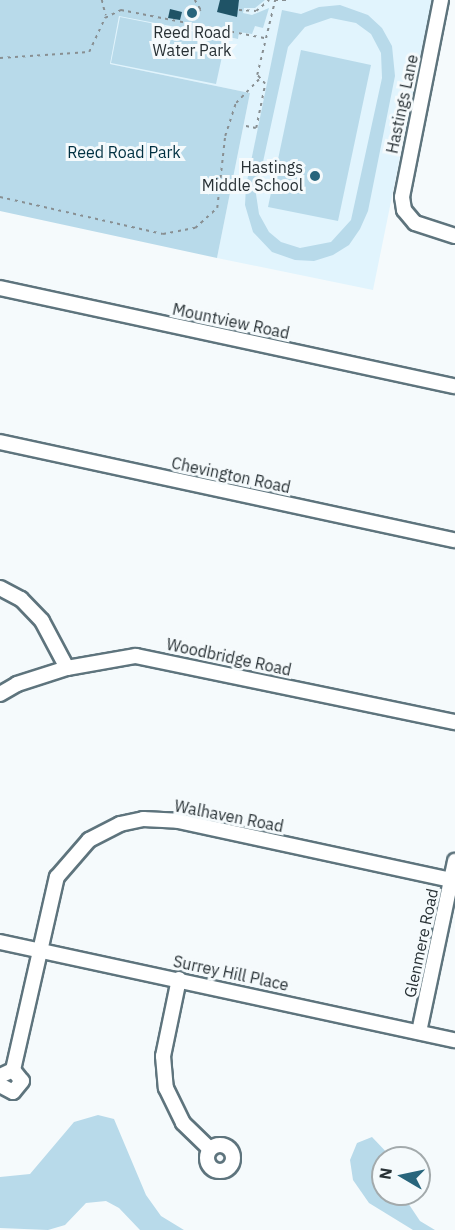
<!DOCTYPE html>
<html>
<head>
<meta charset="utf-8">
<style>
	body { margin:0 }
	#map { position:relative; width:455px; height:1230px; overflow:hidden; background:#f5fafc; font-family:"IBM Plex Sans",sans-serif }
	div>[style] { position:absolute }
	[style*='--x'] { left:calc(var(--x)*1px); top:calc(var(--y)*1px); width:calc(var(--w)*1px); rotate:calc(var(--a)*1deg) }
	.built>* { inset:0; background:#e1f4fd }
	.green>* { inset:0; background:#b8daea }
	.building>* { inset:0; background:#1f5366 }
	.path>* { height:1.5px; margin-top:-0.75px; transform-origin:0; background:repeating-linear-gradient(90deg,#888f92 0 3px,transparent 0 7.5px) }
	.roads { filter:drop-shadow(2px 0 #5e747d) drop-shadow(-2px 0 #5e747d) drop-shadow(0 2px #5e747d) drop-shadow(0 -2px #5e747d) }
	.minor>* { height:14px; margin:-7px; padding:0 7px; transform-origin:7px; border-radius:7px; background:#fff }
	.minor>.ring { margin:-7px; padding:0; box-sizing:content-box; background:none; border:14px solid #fff; border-radius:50% }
	.dots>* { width:16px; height:16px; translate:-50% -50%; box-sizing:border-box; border:3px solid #f5fafc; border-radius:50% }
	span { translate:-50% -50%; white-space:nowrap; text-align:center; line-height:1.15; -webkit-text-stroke:6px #f5fafc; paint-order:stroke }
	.poi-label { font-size:16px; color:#283135 }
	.right { translate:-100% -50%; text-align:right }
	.street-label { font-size:16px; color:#283135 }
	.park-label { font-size:16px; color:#013142 }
	.north { position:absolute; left:371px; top:1146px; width:60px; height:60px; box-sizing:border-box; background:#f5fafc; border:2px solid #a3aaac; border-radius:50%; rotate:279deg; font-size:16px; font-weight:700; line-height:24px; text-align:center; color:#283135 }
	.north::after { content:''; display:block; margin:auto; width:21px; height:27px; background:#28657c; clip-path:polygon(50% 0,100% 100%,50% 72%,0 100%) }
</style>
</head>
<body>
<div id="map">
	<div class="built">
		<div style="clip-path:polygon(245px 0,432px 0,373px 290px,217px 258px,250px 93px,110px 64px,119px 15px,237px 39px)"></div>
	</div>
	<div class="green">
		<div style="clip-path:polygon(0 0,265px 0,255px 8px,244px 8px,243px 13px,252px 15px,269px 8px,263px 28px,255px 26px,252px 34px,239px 32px,238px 39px,119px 16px,110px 64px,250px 93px,217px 258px,0 211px)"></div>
		<div style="clip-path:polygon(evenodd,340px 5px,368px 15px,382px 28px,392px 46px,395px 76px,368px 211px,360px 229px,349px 245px,333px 255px,314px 261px,295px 260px,272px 252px,253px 232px,245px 205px,246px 186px,282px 10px,301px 14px,319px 7px,340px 5px,331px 18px,356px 23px,371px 34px,381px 53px,382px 78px,351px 220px,331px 242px,300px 248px,281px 242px,269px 232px,259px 214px,256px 194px,288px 47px,305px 27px,331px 18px)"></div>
		<div style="clip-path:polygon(120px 17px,226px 38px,216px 84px,111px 63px)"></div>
		<div style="clip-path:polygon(301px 50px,371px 65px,338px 221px,268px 207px)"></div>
		<div style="clip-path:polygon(98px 1115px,114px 1119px,146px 1195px,161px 1216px,184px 1230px,140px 1230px,119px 1208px,106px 1201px,86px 1203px,65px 1225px,48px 1230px,0 1228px,0 1177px,30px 1174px,74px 1122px)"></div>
		<div style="clip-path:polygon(372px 1137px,392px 1158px,383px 1158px,383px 1194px,402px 1194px,420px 1221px,435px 1230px,413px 1230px,369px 1203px,353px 1180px,350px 1160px,357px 1143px)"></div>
	</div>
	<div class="building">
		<div style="clip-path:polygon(220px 0,239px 0,237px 17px,217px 12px)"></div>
		<div style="clip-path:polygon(170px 9px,182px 12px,180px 20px,168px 18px)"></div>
	</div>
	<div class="path">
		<div style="--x:102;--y:0;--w:16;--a:76"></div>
		<div style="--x:195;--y:0;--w:12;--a:59"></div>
		<div style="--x:201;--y:10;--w:5;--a:143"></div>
		<div style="--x:275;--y:0;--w:11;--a:0"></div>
		<div style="--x:239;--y:10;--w:17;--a:3"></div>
		<div style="--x:256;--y:11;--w:17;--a:-40"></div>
		<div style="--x:0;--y:58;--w:89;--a:-3.9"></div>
		<div style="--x:89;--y:52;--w:38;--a:-65"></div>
		<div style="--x:105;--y:18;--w:18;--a:-27"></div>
		<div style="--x:121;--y:10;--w:146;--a:11.1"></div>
		<div style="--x:246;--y:126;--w:10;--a:11"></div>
		<div style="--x:256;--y:128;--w:45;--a:-78.4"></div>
		<div style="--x:265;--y:84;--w:12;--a:-132"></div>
		<div style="--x:257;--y:75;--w:77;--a:-76.5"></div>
		<div style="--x:0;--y:197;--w:167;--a:12.8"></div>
		<div style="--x:163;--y:234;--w:33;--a:-11"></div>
		<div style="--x:195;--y:228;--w:30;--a:-42"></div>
		<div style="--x:217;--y:208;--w:72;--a:-83.7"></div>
		<div style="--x:225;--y:136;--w:35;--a:-72"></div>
		<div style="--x:236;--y:103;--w:33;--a:-46"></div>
	</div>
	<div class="roads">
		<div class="minor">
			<div style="--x:441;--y:0;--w:201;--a:101.2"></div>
			<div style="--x:402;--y:197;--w:13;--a:81"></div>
			<div style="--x:404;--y:210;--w:17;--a:50"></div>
			<div style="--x:415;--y:223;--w:42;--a:18"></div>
			<div style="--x:0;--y:288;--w:465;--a:12.2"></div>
			<div style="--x:0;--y:442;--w:465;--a:12.2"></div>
			<div style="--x:0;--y:588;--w:24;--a:28"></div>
			<div style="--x:21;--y:599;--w:30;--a:46"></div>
			<div style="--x:42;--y:621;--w:53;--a:62"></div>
			<div style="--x:0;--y:694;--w:20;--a:-30"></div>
			<div style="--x:17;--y:684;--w:52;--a:-17.7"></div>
			<div style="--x:67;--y:668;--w:70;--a:-9.9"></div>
			<div style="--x:136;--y:656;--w:326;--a:11.7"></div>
			<div style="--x:0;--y:942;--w:465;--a:12.2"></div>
			<div style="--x:179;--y:979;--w:79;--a:101.7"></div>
			<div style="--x:163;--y:1056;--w:32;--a:85"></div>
			<div style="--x:166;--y:1088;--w:39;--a:64"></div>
			<div style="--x:183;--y:1123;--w:37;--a:44"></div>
			<div style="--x:419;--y:1032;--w:175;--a:-78.1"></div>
			<div style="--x:13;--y:1070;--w:198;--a:-77.2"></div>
			<div style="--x:57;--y:877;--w:49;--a:-49.1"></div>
			<div style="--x:89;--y:840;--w:35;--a:-27"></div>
			<div style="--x:120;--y:824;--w:24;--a:-12"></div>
			<div style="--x:143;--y:819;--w:35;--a:3"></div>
			<div style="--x:178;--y:821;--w:279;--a:12.2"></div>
			<div style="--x:0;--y:1076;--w:14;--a:-25"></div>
			<div style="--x:13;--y:1070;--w:14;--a:51"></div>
			<div style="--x:22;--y:1081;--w:14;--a:129"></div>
			<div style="--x:13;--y:1092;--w:15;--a:-152"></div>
			<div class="ring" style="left:207px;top:1145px;width:12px;height:12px"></div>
		</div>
	</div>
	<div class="dots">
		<div style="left:192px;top:13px;background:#28657c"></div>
		<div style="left:315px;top:176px;background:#28657c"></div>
	</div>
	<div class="poi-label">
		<span style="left:192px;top:41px">Reed Road<br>Water Park</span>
		<span class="right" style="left:303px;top:176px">Hastings<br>Middle School</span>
	</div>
	<div class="street-label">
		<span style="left:402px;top:104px;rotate:-78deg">Hastings Lane</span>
		<span style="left:231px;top:321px;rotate:12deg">Mountview Road</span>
		<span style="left:231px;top:475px;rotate:12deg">Chevington Road</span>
		<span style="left:229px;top:657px;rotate:12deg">Woodbridge Road</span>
		<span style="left:229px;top:816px;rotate:11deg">Walhaven Road</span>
		<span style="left:421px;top:943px;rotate:-78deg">Glenmere Road</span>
		<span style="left:231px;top:973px;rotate:12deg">Surrey Hill Place</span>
	</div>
	<div class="park-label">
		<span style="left:124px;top:152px">Reed Road Park</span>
	</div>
	<div class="north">N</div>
</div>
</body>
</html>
